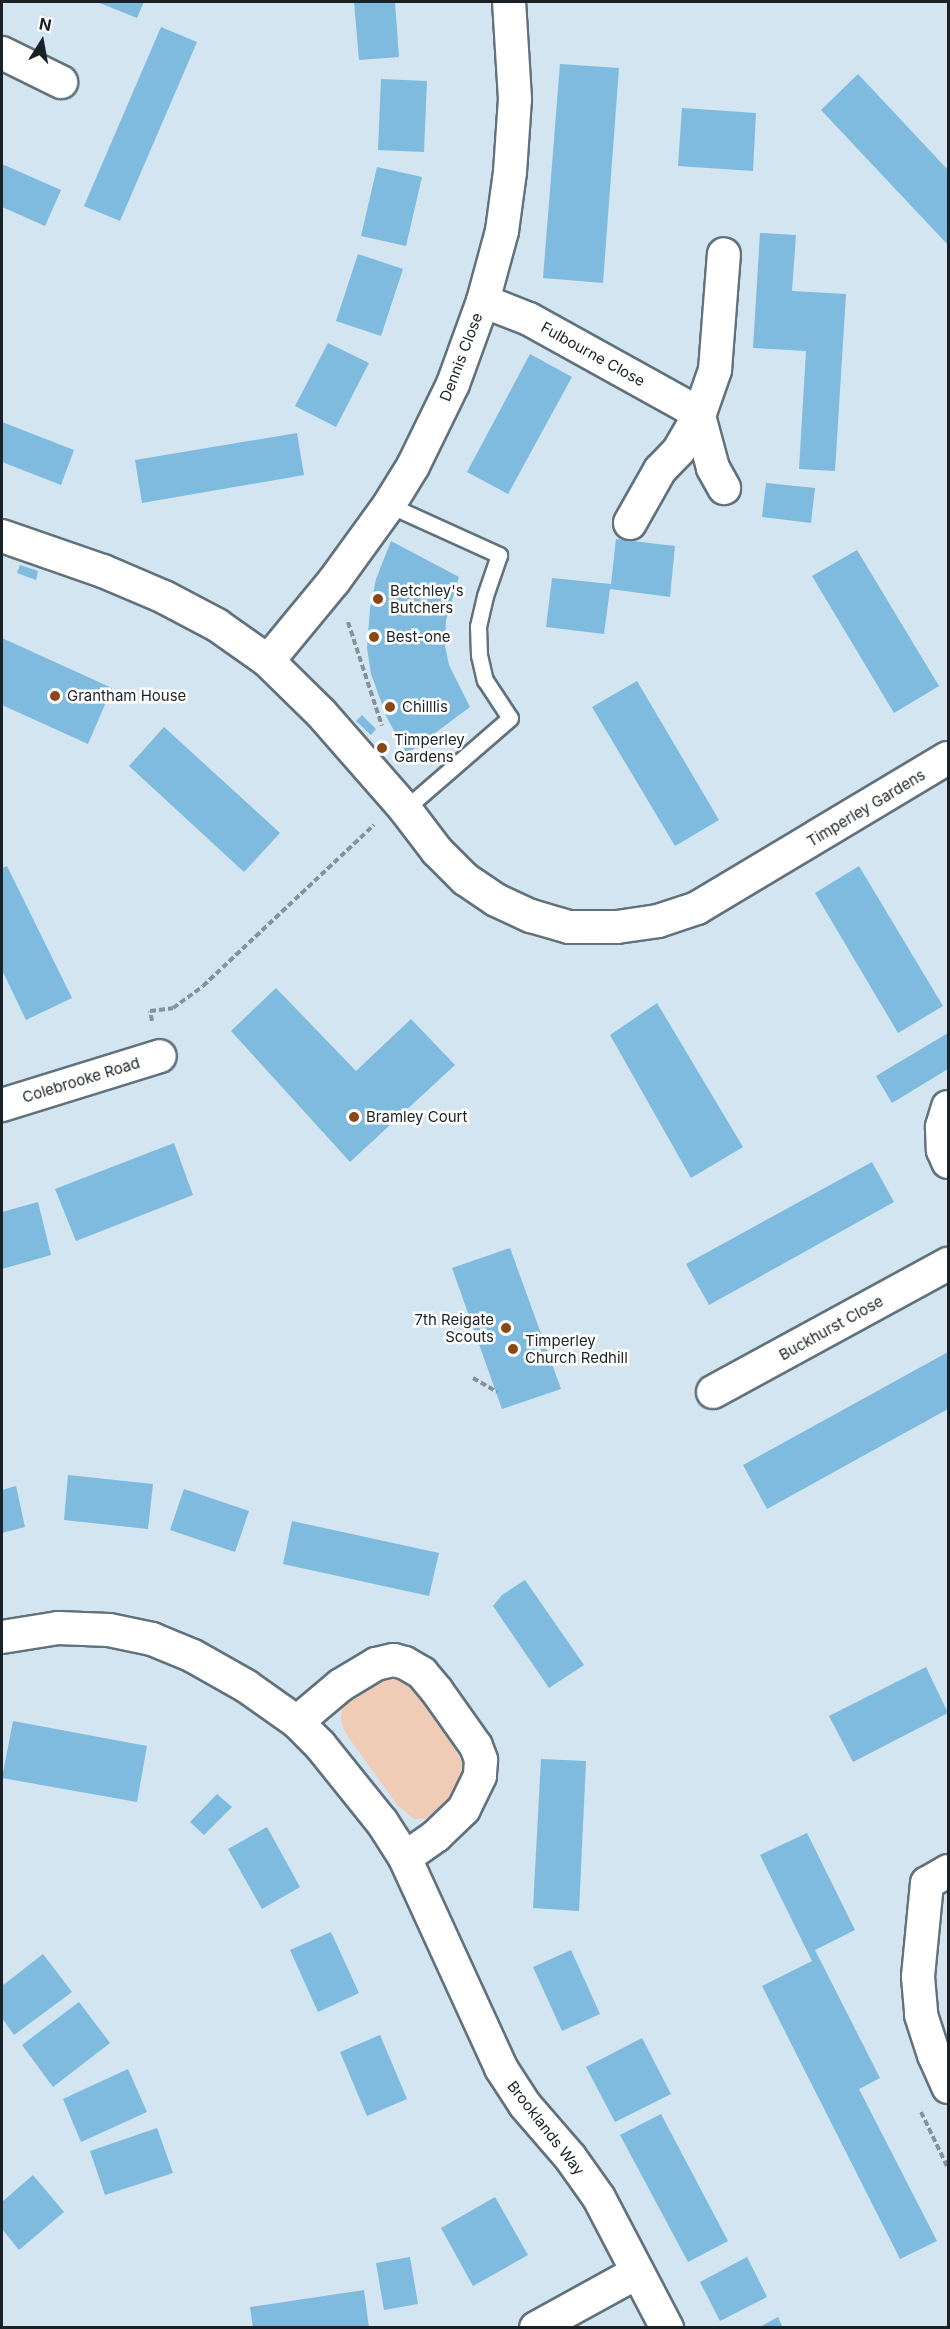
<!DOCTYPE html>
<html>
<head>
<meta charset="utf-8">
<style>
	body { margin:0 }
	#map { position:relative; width:950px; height:2329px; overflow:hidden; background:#d2e5f1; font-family:Inter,sans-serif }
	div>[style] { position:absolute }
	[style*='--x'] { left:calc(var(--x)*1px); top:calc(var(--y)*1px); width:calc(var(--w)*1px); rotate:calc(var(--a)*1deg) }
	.green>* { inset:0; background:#f0ccb7 }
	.building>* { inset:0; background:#7fbbde }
	.path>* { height:4px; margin-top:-2px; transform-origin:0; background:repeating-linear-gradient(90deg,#84929b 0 6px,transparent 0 9px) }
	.roads { filter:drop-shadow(2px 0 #61727c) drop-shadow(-2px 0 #61727c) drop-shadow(0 2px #61727c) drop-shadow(0 -2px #61727c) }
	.lane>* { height:15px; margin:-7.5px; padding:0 7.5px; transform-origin:7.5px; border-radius:7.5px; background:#fff }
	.street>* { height:32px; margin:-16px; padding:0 16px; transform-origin:16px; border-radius:16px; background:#fff }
	.dots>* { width:16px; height:16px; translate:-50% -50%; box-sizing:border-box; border:3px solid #fff; border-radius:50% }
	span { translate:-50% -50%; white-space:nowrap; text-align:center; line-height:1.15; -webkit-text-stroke:5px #fff; paint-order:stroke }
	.street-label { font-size:15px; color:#1b2227 }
	.poi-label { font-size:15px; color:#1b2227 }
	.left { translate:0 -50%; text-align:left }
	.right { translate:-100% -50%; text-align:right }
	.frame { position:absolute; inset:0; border:3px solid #1b2227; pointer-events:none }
	.north { position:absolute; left:12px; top:12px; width:60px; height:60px; -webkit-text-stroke:4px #fff; paint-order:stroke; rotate:11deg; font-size:16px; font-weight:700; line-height:24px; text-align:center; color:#1b2227 }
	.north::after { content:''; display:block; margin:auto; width:21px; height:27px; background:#1b2227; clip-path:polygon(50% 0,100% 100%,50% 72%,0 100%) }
</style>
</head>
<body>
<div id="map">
	<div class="green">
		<div style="clip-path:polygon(384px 1674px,408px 1681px,435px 1714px,463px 1764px,464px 1775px,456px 1796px,425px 1819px,414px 1819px,398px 1806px,346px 1734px,341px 1721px,342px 1702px)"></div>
	</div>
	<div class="building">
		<div style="clip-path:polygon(97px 2px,144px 2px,137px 18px)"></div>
		<div style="clip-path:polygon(354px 2px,395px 2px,399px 57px,359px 60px)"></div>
		<div style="clip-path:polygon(161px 27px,197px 42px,120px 221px,84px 206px)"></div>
		<div style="clip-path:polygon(560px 64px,619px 68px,603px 283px,543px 278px)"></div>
		<div style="clip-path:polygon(858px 74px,948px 170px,948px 245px,821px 110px)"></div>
		<div style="clip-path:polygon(381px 79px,427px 81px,424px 152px,378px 150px)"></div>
		<div style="clip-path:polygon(682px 108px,756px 113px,753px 171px,678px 166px)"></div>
		<div style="clip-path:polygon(2px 164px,61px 190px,45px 226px,2px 207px)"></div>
		<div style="clip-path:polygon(377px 167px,422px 177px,406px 246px,361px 236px)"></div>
		<div style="clip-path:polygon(760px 233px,796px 235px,792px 291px,846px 294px,835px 471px,799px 469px,806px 351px,753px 348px)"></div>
		<div style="clip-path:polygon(358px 254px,403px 269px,381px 336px,336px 321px)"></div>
		<div style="clip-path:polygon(328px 343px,369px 363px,336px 427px,295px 406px)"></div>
		<div style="clip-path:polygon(530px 354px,572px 377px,508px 494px,467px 472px)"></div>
		<div style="clip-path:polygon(2px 422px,74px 450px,61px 485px,2px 462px)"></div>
		<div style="clip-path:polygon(297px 433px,304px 475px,142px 503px,135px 460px)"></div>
		<div style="clip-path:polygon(766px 483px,815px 488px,811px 523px,762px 517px)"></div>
		<div style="clip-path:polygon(616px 539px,675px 546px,670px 597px,610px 589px,604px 634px,546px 627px,552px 578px,611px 584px)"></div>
		<div style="clip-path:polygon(391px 541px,459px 577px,446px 620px,445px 646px,449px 665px,470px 707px,407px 754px,387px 718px,371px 674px,367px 648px,370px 609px,376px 579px)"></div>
		<div style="clip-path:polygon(857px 550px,939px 686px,894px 713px,812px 576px)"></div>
		<div style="clip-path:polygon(20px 565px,38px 571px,36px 580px,17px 573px)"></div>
		<div style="clip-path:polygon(2px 638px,112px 688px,88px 744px,2px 705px)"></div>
		<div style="clip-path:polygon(637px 681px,719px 820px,675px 846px,592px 707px)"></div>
		<div style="clip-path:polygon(362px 715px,376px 729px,371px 735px,356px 721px)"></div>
		<div style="clip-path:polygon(164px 727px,280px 833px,244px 872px,129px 766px)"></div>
		<div style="clip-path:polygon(7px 866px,72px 998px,26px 1020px,2px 970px,2px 868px)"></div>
		<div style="clip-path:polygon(859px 866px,943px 1006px,898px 1033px,815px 893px)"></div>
		<div style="clip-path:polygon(276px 988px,356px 1071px,411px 1019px,455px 1065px,350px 1162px,231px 1031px)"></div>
		<div style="clip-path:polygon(657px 1003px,743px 1147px,691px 1178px,610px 1035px)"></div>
		<div style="clip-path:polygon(948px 1033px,948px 1069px,892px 1103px,876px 1076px)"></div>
		<div style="clip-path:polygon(174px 1143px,193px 1195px,76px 1241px,55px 1189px)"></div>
		<div style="clip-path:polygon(872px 1162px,894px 1202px,709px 1305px,686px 1264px)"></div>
		<div style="clip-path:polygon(38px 1202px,51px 1255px,2px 1269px,2px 1212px)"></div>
		<div style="clip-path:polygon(510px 1248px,561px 1389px,502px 1409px,452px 1268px)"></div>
		<div style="clip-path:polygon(948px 1352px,948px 1409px,767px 1509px,743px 1465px)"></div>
		<div style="clip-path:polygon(68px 1475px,153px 1484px,148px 1529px,64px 1520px)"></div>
		<div style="clip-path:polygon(16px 1486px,25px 1527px,2px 1533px,2px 1490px)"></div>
		<div style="clip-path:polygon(184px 1489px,249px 1511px,235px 1552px,170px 1530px)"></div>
		<div style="clip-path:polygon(292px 1521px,439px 1553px,429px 1596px,283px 1564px)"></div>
		<div style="clip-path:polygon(525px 1580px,584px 1665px,549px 1688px,493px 1606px,502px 1595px)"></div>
		<div style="clip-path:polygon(926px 1667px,948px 1713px,853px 1762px,829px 1716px)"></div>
		<div style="clip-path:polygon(13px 1721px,147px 1746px,137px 1802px,2px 1778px)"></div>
		<div style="clip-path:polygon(541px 1759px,586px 1761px,579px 1911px,533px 1908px)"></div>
		<div style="clip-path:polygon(217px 1794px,232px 1807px,204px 1835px,190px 1822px)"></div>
		<div style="clip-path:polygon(267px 1827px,300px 1887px,262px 1909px,228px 1849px)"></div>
		<div style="clip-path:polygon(807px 1833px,855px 1930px,815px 1950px,880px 2078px,859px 2089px,937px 2241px,900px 2259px,762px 1986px,812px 1961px,760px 1855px)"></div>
		<div style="clip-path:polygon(331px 1932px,359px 1993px,318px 2012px,290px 1950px)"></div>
		<div style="clip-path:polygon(571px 1950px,600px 2014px,562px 2031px,533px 1967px)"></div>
		<div style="clip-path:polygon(43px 1954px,72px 1992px,14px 2035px,2px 2018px,2px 1986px)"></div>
		<div style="clip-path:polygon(79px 2002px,110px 2043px,53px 2087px,22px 2045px)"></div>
		<div style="clip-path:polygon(380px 2035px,407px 2099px,367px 2116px,340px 2052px)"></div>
		<div style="clip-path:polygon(642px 2038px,671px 2094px,615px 2122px,586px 2067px)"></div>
		<div style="clip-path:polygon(128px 2069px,147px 2112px,81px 2142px,63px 2099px)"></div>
		<div style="clip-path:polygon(661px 2114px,728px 2241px,688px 2262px,620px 2135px)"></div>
		<div style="clip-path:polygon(157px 2128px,173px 2173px,105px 2195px,90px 2151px)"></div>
		<div style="clip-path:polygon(33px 2175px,64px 2212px,19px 2250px,2px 2229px,2px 2202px)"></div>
		<div style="clip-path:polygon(495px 2197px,528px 2255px,473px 2286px,441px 2228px)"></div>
		<div style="clip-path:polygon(410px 2257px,418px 2304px,384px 2310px,376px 2263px)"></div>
		<div style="clip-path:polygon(747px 2257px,767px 2297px,720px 2321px,700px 2282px)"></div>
		<div style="clip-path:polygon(364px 2290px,369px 2328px,253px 2328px,250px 2307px)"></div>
		<div style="clip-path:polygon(778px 2317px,783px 2328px,758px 2328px)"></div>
	</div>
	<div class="path">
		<div style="--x:348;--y:622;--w:109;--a:71.9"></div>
		<div style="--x:152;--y:1021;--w:10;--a:-101"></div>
		<div style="--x:150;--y:1011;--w:23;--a:-7"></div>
		<div style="--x:173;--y:1008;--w:37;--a:-36"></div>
		<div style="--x:203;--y:986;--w:235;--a:-43.3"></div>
		<div style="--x:473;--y:1378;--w:28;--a:30"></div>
		<div style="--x:921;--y:2112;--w:62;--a:64.3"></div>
	</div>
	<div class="roads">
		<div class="lane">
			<div style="--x:389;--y:505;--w:121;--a:24.4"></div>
			<div style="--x:499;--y:555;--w:43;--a:108.9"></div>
			<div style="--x:485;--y:596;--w:31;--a:103"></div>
			<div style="--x:478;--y:626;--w:29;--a:88"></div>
			<div style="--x:479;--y:655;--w:26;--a:77"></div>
			<div style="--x:485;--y:680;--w:45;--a:56.7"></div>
			<div style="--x:510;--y:718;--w:139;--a:139.1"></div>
		</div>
		<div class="street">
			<div style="--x:2;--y:53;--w:66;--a:26.2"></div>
			<div style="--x:483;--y:301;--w:49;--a:21.4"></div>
			<div style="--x:529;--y:319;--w:179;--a:29"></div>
			<div style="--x:686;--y:406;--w:16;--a:38"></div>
			<div style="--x:699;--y:416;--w:54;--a:74.9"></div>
			<div style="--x:713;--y:468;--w:23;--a:61"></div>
			<div style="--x:630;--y:523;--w:61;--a:-60.5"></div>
			<div style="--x:660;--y:470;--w:28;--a:-46"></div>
			<div style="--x:679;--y:450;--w:39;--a:-60"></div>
			<div style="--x:699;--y:416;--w:49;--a:-70.8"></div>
			<div style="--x:715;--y:370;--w:116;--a:-85.6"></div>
			<div style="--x:2;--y:536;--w:107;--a:19.1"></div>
			<div style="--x:103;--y:571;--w:66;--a:23.1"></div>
			<div style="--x:164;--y:597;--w:60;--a:27.8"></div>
			<div style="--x:217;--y:625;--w:62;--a:35.2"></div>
			<div style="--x:268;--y:661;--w:74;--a:44.5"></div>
			<div style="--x:321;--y:713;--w:128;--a:48.8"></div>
			<div style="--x:405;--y:809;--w:53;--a:52.7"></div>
			<div style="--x:437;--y:851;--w:40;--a:45"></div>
			<div style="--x:465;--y:879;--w:37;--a:34"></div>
			<div style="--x:496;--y:900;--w:38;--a:25"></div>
			<div style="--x:531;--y:916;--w:40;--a:16"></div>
			<div style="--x:569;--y:927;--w:48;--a:0"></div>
			<div style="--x:617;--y:927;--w:41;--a:-8.3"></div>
			<div style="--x:658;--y:921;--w:41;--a:-18.4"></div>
			<div style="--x:697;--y:908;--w:292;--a:-30.9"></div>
			<div style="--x:268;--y:661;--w:104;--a:-50.5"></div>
			<div style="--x:334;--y:581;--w:94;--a:-54.1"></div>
			<div style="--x:389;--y:505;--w:46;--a:-58.4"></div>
			<div style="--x:413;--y:466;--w:91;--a:-64"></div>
			<div style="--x:453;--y:384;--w:88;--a:-70.1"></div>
			<div style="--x:483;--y:301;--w:73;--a:-74.8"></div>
			<div style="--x:502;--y:231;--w:60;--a:-82.3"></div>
			<div style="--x:510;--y:172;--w:73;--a:-86.1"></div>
			<div style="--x:515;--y:99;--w:97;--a:-93.5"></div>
			<div style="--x:2;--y:1105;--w:165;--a:-17.2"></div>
			<div style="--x:948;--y:1107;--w:21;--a:107"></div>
			<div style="--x:942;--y:1127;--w:23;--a:88"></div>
			<div style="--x:943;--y:1150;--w:13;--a:67"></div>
			<div style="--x:713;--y:1392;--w:268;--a:-28.6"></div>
			<div style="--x:2;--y:1637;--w:57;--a:-9.1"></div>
			<div style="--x:58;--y:1628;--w:51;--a:2.2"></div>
			<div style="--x:109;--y:1630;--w:44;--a:11.8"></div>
			<div style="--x:152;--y:1639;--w:44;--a:22.5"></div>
			<div style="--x:193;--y:1656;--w:61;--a:29.5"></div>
			<div style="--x:246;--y:1686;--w:62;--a:35.2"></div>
			<div style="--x:297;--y:1722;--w:33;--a:45"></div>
			<div style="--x:320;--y:1745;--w:99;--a:51.2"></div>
			<div style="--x:382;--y:1822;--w:43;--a:57.4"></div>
			<div style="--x:405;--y:1858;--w:231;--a:65.4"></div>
			<div style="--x:501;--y:2068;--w:44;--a:57"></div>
			<div style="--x:525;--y:2105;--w:69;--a:49.1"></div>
			<div style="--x:570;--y:2157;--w:50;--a:54.7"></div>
			<div style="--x:599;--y:2198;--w:147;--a:62.4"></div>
			<div style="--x:297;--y:1722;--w:57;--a:-40.1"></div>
			<div style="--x:341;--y:1685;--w:41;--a:-31"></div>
			<div style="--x:376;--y:1664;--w:18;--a:-13"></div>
			<div style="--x:394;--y:1660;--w:11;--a:15"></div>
			<div style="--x:405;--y:1663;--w:20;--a:30"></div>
			<div style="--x:422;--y:1673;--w:23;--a:50"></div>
			<div style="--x:437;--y:1691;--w:67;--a:54.7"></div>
			<div style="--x:476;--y:1746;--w:15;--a:70"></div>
			<div style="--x:481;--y:1760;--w:16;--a:94"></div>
			<div style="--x:480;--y:1776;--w:37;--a:116"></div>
			<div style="--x:464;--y:1809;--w:39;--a:136"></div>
			<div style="--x:436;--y:1836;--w:38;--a:145"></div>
			<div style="--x:948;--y:1871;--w:24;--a:150"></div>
			<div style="--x:927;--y:1883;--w:94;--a:95.5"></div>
			<div style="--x:918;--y:1977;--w:38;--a:85"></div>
			<div style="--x:921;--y:2015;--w:42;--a:72"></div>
			<div style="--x:934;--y:2055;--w:35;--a:66"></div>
			<div style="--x:536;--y:2328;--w:116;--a:-28.8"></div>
		</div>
	</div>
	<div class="dots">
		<div style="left:378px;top:599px;background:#8a4816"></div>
		<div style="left:374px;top:637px;background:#8a4816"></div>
		<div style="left:55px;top:696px;background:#8a4816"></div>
		<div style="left:390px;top:707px;background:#8a4816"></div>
		<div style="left:382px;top:748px;background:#8a4816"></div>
		<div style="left:354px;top:1117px;background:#8a4816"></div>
		<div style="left:506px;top:1328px;background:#8a4816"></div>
		<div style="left:513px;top:1349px;background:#8a4816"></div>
	</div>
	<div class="street-label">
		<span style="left:593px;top:354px;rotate:29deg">Fulbourne Close</span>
		<span style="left:461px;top:357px;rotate:-69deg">Dennis Close</span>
		<span style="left:866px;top:808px;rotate:-31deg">Timperley Gardens</span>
		<span style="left:81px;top:1080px;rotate:-17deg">Colebrooke Road</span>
		<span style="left:831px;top:1328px;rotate:-29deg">Buckhurst Close</span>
		<span style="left:546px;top:2128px;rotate:52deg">Brooklands Way</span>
	</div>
	<div class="poi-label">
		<span class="left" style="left:390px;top:599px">Betchley's<br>Butchers</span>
		<span class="left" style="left:386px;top:637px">Best-one</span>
		<span class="left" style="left:67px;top:696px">Grantham House</span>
		<span class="left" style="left:402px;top:707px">Chilllis</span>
		<span class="left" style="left:394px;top:748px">Timperley<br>Gardens</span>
		<span class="left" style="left:366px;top:1117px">Bramley Court</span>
		<span class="right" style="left:494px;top:1328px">7th Reigate<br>Scouts</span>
		<span class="left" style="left:525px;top:1349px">Timperley<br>Church Redhill</span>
	</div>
	<div class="frame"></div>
	<div class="north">N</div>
</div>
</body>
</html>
